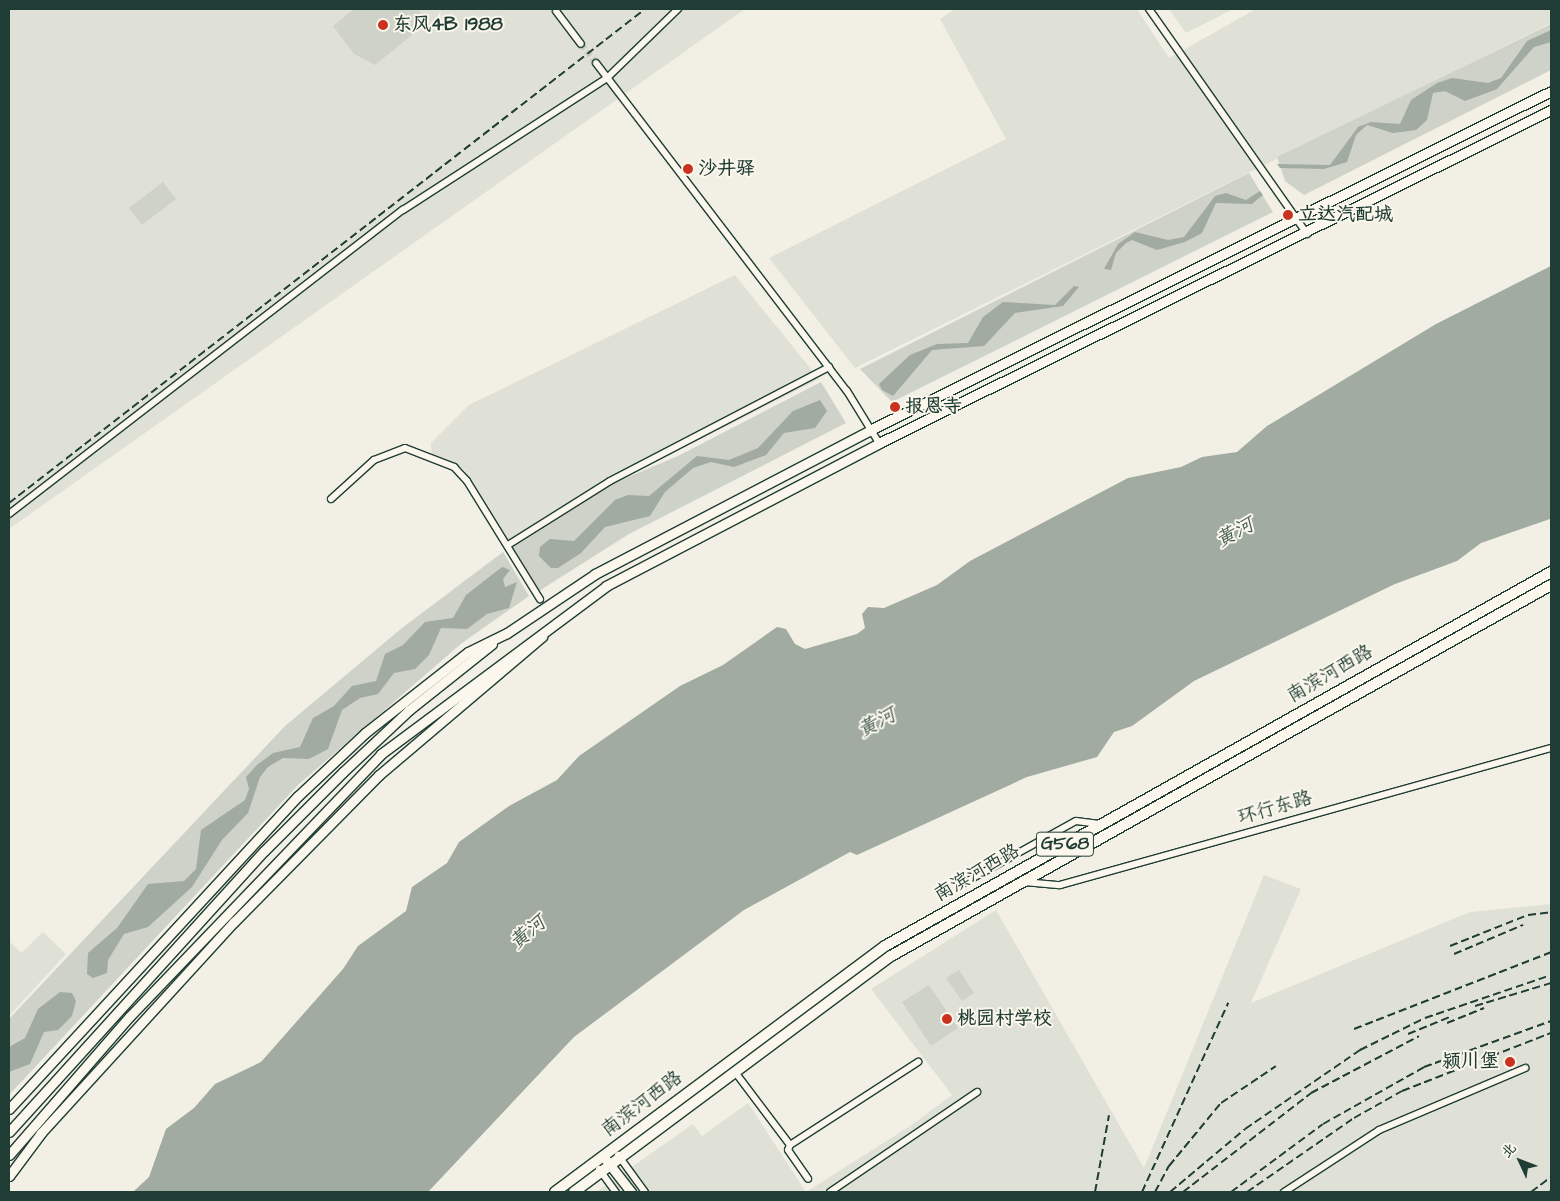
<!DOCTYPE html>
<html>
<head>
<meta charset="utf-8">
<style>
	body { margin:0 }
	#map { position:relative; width:1560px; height:1201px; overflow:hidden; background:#f2f0e5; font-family:"Architects Daughter","LXGW WenKai TC",sans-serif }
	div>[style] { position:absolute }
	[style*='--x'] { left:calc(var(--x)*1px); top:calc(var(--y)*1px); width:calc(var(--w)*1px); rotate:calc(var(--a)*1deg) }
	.built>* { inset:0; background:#e0e1d6 }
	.green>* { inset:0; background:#cfd2c8 }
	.water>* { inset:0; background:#a2aba1 }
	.minor-tunnel>* { height:6px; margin-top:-3px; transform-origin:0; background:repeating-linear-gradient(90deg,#c8ccc2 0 6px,transparent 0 9px) }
	.roads { filter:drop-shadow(1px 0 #1f3d34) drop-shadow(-1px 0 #1f3d34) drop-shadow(0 1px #1f3d34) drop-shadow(0 -1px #1f3d34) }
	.minor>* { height:6px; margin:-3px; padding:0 3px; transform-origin:3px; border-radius:3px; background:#fbf7ec }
	.major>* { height:9px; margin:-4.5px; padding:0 4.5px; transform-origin:4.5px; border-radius:4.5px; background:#fbf7ec }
	.highway>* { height:10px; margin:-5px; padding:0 5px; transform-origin:5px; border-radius:5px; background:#fbf7ec }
	.rail>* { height:2px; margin-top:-1px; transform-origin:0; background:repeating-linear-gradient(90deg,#1f3d34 0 8px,transparent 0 12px) }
	.dots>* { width:14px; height:14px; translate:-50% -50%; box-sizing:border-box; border:2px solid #fbf7ec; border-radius:50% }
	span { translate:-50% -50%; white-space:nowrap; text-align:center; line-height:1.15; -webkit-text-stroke:4px #fbf7ec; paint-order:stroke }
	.shield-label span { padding:1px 4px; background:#fbf7ec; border:1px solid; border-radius:4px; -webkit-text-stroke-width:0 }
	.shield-label { font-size:18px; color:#1f3d34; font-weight:700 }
	.poi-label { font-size:19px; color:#1f3d34; font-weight:700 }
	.left { translate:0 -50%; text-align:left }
	.right { translate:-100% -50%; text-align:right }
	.street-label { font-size:19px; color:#1f3d34 }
	.water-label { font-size:20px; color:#465e55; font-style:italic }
	.frame { position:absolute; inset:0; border:10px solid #1f3d34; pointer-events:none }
	.north { position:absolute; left:1495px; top:1136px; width:50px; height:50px; -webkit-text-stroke:4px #fbf7ec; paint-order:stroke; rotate:313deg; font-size:14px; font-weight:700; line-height:20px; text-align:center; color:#1f3d34 }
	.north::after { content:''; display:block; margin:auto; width:18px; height:22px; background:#1f3d34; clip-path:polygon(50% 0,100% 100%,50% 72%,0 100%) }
</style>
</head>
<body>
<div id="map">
	<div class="built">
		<div style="clip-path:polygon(9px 9px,745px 9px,9px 529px)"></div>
		<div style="clip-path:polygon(955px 9px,1137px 9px,1169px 58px,1256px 9px,1551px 9px,1551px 23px,855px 368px,769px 258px,1006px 139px,940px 19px)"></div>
		<div style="clip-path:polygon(1169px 9px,1233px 9px,1186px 33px)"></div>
		<div style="clip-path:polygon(735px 275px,819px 379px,614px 483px,512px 548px,464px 469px,432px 455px,431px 443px,469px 405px)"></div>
		<div style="clip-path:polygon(1264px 875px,1301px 889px,1251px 1003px,1470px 912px,1551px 904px,1551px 1192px,596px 1192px,693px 1124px,702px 1136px,748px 1103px,806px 1192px,910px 1126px,952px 1095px,871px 989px,996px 910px,1144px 1168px)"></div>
		<div style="clip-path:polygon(43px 932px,66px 954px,9px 1016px,9px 941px,21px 953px)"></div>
	</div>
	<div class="green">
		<div style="clip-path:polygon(354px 9px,418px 9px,428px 22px,375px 65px,354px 54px,333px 26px)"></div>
		<div style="clip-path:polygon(1551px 24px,1551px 70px,1304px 195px,1285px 181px,1277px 157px)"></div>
		<div style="clip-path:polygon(1249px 173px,1273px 212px,892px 402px,860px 369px)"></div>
		<div style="clip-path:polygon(163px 182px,176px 199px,142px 225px,129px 208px)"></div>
		<div style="clip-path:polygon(821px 382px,846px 423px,629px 534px,539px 591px,512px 548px,614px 483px,678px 456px)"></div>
		<div style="clip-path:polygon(503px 552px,529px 596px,462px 643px,298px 785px,9px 1095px,9px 1019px,285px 726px,402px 628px)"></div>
		<div style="clip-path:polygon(959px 970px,974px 993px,962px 1001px,946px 978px)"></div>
		<div style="clip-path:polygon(929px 985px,958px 1028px,931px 1046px,902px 1002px)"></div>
	</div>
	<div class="water">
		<div style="clip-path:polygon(1551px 30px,1551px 42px,1534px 47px,1497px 89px,1465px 101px,1445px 91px,1433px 93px,1427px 120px,1416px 130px,1393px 133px,1367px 125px,1356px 135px,1347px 162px,1324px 169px,1280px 168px,1277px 164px,1330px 165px,1358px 127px,1371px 122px,1400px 124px,1411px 100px,1437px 83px,1452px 78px,1488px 83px,1501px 78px,1527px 41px)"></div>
		<div style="clip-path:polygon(1260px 191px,1263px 195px,1252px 204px,1216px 203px,1202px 233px,1185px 242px,1157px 250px,1132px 240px,1126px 243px,1116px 253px,1111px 270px,1104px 269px,1118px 244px,1135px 232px,1168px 240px,1184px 237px,1215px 196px,1226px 193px,1246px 200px)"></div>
		<div style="clip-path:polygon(1551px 266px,1550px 519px,1481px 543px,1457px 561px,1395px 584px,1194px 681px,1132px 726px,1114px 732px,1097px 757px,1027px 777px,857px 855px,850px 852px,744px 910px,574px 1037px,428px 1192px,133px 1192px,149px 1177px,166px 1129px,194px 1108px,215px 1084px,261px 1062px,343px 969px,358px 946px,406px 911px,412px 887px,447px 863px,459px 842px,509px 806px,557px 780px,579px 756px,680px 686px,723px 665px,777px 627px,786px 629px,795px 644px,805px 649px,857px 634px,865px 628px,862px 614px,868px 607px,884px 608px,937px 585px,970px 561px,1128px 478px,1181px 467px,1202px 457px,1237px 452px,1267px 426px,1436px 324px)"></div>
		<div style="clip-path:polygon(1074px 286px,1079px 287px,1063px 306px,1015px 313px,984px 346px,932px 350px,893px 396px,882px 390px,879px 384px,910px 355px,937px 344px,968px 343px,983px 317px,1003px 302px,1055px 305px)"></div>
		<div style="clip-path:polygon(820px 400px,827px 411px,815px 428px,784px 433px,766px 455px,734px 467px,711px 462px,693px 468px,665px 492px,650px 516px,605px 527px,581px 553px,558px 568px,551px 568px,539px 556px,540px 547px,550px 539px,574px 541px,615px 500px,628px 495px,649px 496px,697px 456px,729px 460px,758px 448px,793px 411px)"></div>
		<div style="clip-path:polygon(502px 567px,510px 570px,503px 579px,505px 587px,517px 582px,509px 608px,487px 614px,467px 629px,441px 628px,429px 655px,415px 669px,394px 673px,378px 694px,360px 698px,342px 710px,328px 749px,309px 759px,283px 758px,268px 767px,260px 777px,248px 813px,222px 840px,192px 887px,148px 927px,124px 934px,108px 960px,107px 973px,93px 978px,87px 974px,88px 953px,117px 928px,148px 884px,184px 881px,196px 869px,201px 830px,245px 800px,249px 789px,246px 777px,257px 765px,273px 753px,300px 747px,313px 718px,334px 706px,352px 686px,376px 681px,385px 654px,403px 645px,425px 622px,453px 618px,466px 595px)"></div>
		<div style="clip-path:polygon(60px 992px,72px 993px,76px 1001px,72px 1016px,58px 1030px,44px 1032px,30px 1064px,9px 1072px,9px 1047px,25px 1038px,38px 1009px)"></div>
	</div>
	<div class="minor-tunnel">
		<div style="--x:581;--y:44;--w:24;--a:52"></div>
	</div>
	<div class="roads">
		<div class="minor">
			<div style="--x:1149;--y:9;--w:275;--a:54.9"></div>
			<div style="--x:556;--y:11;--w:41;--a:52.9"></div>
			<div style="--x:596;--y:63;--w:413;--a:52.6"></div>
			<div style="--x:847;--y:391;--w:61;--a:58.4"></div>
			<div style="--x:331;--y:499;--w:58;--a:-42.2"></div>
			<div style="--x:374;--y:460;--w:33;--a:-21"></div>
			<div style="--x:405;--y:448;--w:53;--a:21.2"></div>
			<div style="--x:454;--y:467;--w:19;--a:47"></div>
			<div style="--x:467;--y:481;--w:139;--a:58.3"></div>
			<div style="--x:9;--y:514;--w:498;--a:-37.7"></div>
			<div style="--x:403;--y:210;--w:243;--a:-32.9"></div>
			<div style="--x:607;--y:78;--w:99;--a:-44.2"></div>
			<div style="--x:508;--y:545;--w:120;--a:-32.1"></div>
			<div style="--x:610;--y:481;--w:247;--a:-27.5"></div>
			<div style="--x:1024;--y:882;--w:36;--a:5"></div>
			<div style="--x:1060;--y:885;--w:510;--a:-15.59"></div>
			<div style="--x:964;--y:883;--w:128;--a:-29"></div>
			<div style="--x:1076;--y:821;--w:24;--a:7"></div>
			<div style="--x:735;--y:1072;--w:91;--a:53"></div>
			<div style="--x:790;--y:1145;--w:153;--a:-33"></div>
			<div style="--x:790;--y:1145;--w:5;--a:112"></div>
			<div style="--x:788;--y:1150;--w:35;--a:55"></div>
			<div style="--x:618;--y:1155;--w:46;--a:53.9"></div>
			<div style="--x:599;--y:1169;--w:29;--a:54"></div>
			<div style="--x:830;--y:1192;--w:178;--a:-34.2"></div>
			<div style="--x:1284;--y:1192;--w:113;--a:-33.1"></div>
			<div style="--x:1379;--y:1130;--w:159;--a:-23"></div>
		</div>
		<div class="major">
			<div style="--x:9;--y:1109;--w:426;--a:-47.3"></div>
			<div style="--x:298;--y:796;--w:92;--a:-43.2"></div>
			<div style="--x:365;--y:733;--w:131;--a:-38.2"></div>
			<div style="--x:468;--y:652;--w:43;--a:-26"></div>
			<div style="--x:507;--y:633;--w:106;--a:-33.8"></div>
			<div style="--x:595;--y:574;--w:313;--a:-27.6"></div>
			<div style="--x:872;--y:429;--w:758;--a:-26.46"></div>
			<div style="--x:9;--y:1132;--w:379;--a:-47.8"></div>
			<div style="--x:264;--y:851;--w:112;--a:-45"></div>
			<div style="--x:343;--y:772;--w:91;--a:-43.2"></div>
			<div style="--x:409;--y:710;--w:106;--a:-38.5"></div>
			<div style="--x:9;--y:1155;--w:184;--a:-49"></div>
			<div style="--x:130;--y:1016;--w:363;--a:-46.2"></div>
			<div style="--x:381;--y:754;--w:281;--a:-36.7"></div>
			<div style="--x:606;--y:586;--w:308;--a:-27.6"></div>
			<div style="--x:879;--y:443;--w:750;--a:-26.36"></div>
			<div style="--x:603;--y:1156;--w:46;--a:52.1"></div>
			<div style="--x:9;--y:1176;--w:54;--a:-53.3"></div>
			<div style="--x:41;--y:1133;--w:286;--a:-47.6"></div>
			<div style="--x:234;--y:922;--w:206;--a:-45.4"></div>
			<div style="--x:379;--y:775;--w:214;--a:-40.3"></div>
		</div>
		<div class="highway">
			<div style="--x:555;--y:1192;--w:412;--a:-36.7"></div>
			<div style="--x:885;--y:946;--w:764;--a:-29.32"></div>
			<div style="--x:574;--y:1192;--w:395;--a:-36.7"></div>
			<div style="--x:891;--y:956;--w:757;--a:-29.34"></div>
		</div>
	</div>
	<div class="rail">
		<div style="--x:9;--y:503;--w:805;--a:-37.84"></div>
		<div style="--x:1450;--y:946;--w:84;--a:-21.7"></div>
		<div style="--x:1528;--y:915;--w:23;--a:-7"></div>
		<div style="--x:1454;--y:954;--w:75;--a:-22.8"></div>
		<div style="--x:1475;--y:1006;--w:79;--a:-16.8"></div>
		<div style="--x:1447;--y:1023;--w:40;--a:-22"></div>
		<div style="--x:1354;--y:1029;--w:212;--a:-21.3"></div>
		<div style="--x:1408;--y:1034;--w:48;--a:-22.2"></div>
		<div style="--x:1095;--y:1192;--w:78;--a:-79.7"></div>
		<div style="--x:1142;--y:1192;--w:208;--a:-65.5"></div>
		<div style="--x:1155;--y:1192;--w:30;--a:-62"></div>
		<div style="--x:1169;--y:1166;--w:82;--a:-50.5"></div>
		<div style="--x:1221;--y:1103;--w:66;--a:-33.9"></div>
		<div style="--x:1170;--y:1192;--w:98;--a:-40"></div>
		<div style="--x:1245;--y:1129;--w:140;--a:-34.5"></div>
		<div style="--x:1360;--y:1050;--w:72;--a:-26.2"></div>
		<div style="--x:1425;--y:1018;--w:133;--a:-18.8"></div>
		<div style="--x:1183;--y:1192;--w:162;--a:-37.7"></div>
		<div style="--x:1311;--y:1093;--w:122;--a:-27.8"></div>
		<div style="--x:1231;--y:1192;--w:114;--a:-36.5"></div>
		<div style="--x:1323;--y:1124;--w:116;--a:-29.4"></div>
		<div style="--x:1424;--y:1067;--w:135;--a:-19.9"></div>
		<div style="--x:1247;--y:1192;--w:130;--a:-34.7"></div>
		<div style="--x:1354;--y:1118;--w:55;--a:-29.4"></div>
		<div style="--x:1402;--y:1091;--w:160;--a:-21.3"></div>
		<div style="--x:1531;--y:1192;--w:25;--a:-37"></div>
		<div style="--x:1550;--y:1192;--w:2;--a:-63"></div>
	</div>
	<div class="dots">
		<div style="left:383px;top:25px;background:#c8321e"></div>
		<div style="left:688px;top:169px;background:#c8321e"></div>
		<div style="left:1288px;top:215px;background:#c8321e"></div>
		<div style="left:895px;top:407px;background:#c8321e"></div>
		<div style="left:947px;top:1019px;background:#c8321e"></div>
		<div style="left:1510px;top:1062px;background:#c8321e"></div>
	</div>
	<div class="shield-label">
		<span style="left:1065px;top:844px">G568</span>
	</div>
	<div class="poi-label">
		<span class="left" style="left:393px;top:25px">东风4B 1988</span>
		<span class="left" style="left:698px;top:169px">沙井驿</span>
		<span class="left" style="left:1298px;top:215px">立达汽配城</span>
		<span class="left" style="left:905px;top:407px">报恩寺</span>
		<span class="left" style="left:957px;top:1019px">桃园村学校</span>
		<span class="right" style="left:1499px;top:1062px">颍川堡</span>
	</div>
	<div class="street-label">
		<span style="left:1330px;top:674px;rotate:-30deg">南滨河西路</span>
		<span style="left:1275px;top:808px;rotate:-16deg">环行东路</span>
		<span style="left:977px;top:873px;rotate:-30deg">南滨河西路</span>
		<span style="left:642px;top:1104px;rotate:-37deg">南滨河西路</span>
	</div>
	<div class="water-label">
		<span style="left:1235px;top:533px;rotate:-28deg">黄河</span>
		<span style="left:877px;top:723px;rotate:-28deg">黄河</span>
		<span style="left:528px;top:933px;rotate:-40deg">黄河</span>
	</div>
	<div class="frame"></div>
	<div class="north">北</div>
</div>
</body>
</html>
